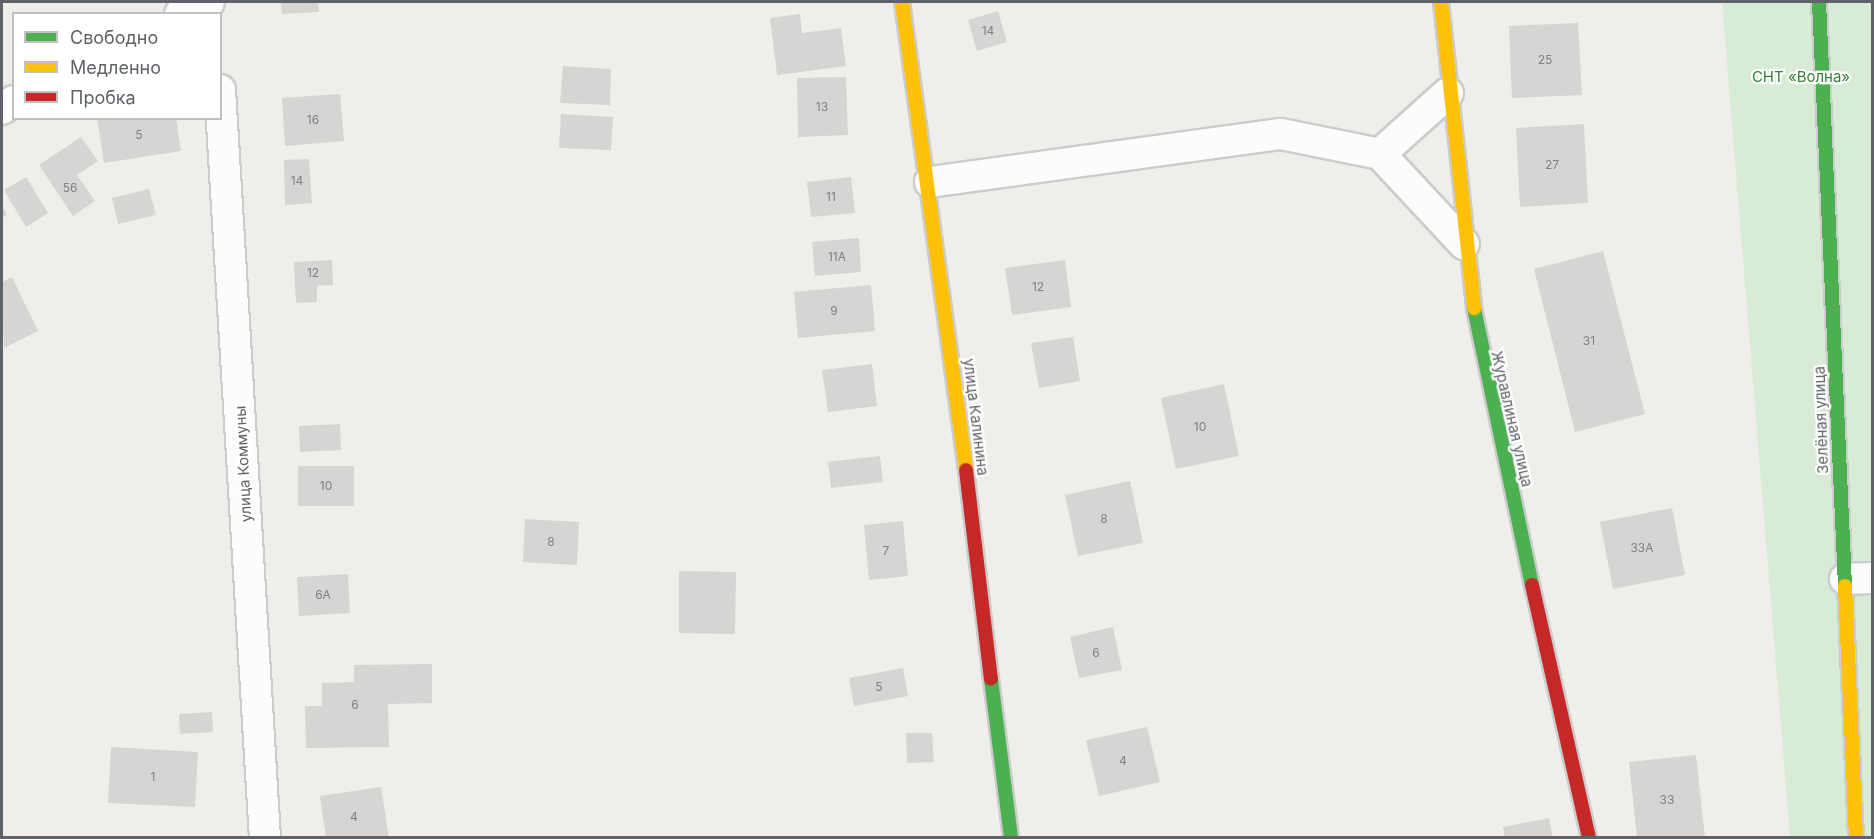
<!DOCTYPE html>
<html>
<head>
<meta charset="utf-8">
<style>
	body { margin:0 }
	#map { position:relative; width:1874px; height:839px; overflow:hidden; background:#efeeea; font-family:Inter,sans-serif }
	div>[style] { position:absolute }
	[style*='--x'] { left:calc(var(--x)*1px); top:calc(var(--y)*1px); width:calc(var(--w)*1px); rotate:calc(var(--a)*1deg) }
	.green>* { inset:0; background:#d8ebd6 }
	.building>* { inset:0; background:#d6d5d3 }
	.roads { filter:drop-shadow(2px 0 #cbcccc) drop-shadow(-2px 0 #cbcccc) drop-shadow(0 2px #cbcccc) drop-shadow(0 -2px #cbcccc) }
	.street>* { height:30px; margin:-15px; padding:0 15px; transform-origin:15px; border-radius:15px; background:#fdfcfc }
	.fast>* { height:14px; margin:-7px; padding:0 7px; transform-origin:7px; border-radius:7px; background:#4caf50 }
	.slow>* { height:14px; margin:-7px; padding:0 7px; transform-origin:7px; border-radius:7px; background:#ffc107 }
	.jam>* { height:14px; margin:-7px; padding:0 7px; transform-origin:7px; border-radius:7px; background:#c62828 }
	span { translate:-50% -50%; white-space:nowrap; text-align:center; line-height:1.15; -webkit-text-stroke:4.5px #fff; paint-order:stroke }
	.number-label { font-size:12px; color:#7e8184 }
	.number-label span { -webkit-text-stroke-width:0 }
	.park-label { font-size:15px; color:#348238 }
	.street-label { font-size:15px; color:#5f6368 }
	.frame { position:absolute; inset:0; border:3px solid #5f6368; pointer-events:none }
	.legend { position:absolute; left:12px; top:12px; width:210px; height:108px; box-sizing:border-box; background:#fff; border:2px solid #bfc1c3; margin:0; padding:8px 10px; list-style:none; font-size:18px; color:#5f6368 }
	.legend li { display:flex; align-items:center; gap:12px; height:30px }
	.legend b { width:30px; border:2px solid #bfc1c3 }
</style>
</head>
<body>
<div id="map">
	<div class="green">
		<div style="clip-path:polygon(1722px 2px,1872px 2px,1872px 837px,1790px 837px)"></div>
	</div>
	<div class="building">
		<div style="clip-path:polygon(281px 2px,318px 2px,319px 12px,282px 14px)"></div>
		<div style="clip-path:polygon(998px 11px,1007px 42px,977px 51px,968px 20px)"></div>
		<div style="clip-path:polygon(800px 14px,802px 33px,841px 28px,846px 66px,777px 75px,770px 18px)"></div>
		<div style="clip-path:polygon(1578px 23px,1582px 95px,1512px 98px,1509px 26px)"></div>
		<div style="clip-path:polygon(563px 66px,611px 69px,610px 105px,560px 103px)"></div>
		<div style="clip-path:polygon(846px 77px,848px 135px,798px 137px,797px 78px)"></div>
		<div style="clip-path:polygon(340px 94px,344px 141px,285px 146px,282px 98px)"></div>
		<div style="clip-path:polygon(561px 114px,613px 117px,611px 150px,559px 148px)"></div>
		<div style="clip-path:polygon(97px 118px,176px 118px,181px 151px,104px 163px)"></div>
		<div style="clip-path:polygon(1584px 124px,1588px 203px,1520px 207px,1516px 128px)"></div>
		<div style="clip-path:polygon(81px 137px,98px 161px,77px 175px,95px 201px,73px 216px,39px 165px)"></div>
		<div style="clip-path:polygon(309px 159px,312px 203px,285px 205px,284px 160px)"></div>
		<div style="clip-path:polygon(26px 177px,48px 213px,26px 227px,4px 190px)"></div>
		<div style="clip-path:polygon(851px 177px,855px 213px,811px 217px,807px 182px)"></div>
		<div style="clip-path:polygon(149px 189px,156px 215px,118px 224px,112px 198px)"></div>
		<div style="clip-path:polygon(2px 206px,7px 214px,2px 218px)"></div>
		<div style="clip-path:polygon(859px 238px,861px 272px,815px 276px,812px 242px)"></div>
		<div style="clip-path:polygon(1603px 251px,1645px 414px,1575px 432px,1534px 269px)"></div>
		<div style="clip-path:polygon(332px 260px,333px 285px,317px 286px,317px 302px,296px 303px,294px 262px)"></div>
		<div style="clip-path:polygon(1065px 260px,1071px 307px,1012px 315px,1005px 268px)"></div>
		<div style="clip-path:polygon(12px 277px,38px 331px,4px 348px,2px 282px)"></div>
		<div style="clip-path:polygon(871px 285px,875px 331px,798px 338px,794px 292px)"></div>
		<div style="clip-path:polygon(1073px 337px,1080px 381px,1039px 388px,1031px 343px)"></div>
		<div style="clip-path:polygon(872px 364px,877px 406px,828px 412px,822px 370px)"></div>
		<div style="clip-path:polygon(1224px 384px,1239px 456px,1176px 469px,1161px 398px)"></div>
		<div style="clip-path:polygon(340px 424px,341px 450px,300px 452px,299px 426px)"></div>
		<div style="clip-path:polygon(880px 456px,883px 482px,831px 488px,828px 462px)"></div>
		<div style="clip-path:polygon(298px 466px,354px 466px,354px 506px,298px 506px)"></div>
		<div style="clip-path:polygon(1130px 481px,1143px 543px,1078px 556px,1065px 495px)"></div>
		<div style="clip-path:polygon(1672px 508px,1685px 575px,1613px 589px,1600px 522px)"></div>
		<div style="clip-path:polygon(525px 519px,579px 522px,577px 565px,523px 562px)"></div>
		<div style="clip-path:polygon(903px 521px,908px 576px,869px 580px,864px 525px)"></div>
		<div style="clip-path:polygon(679px 571px,736px 572px,735px 634px,679px 633px)"></div>
		<div style="clip-path:polygon(348px 574px,350px 613px,299px 616px,297px 577px)"></div>
		<div style="clip-path:polygon(1113px 627px,1122px 670px,1079px 678px,1070px 637px)"></div>
		<div style="clip-path:polygon(432px 664px,432px 703px,388px 704px,389px 747px,306px 748px,305px 706px,322px 706px,322px 683px,354px 682px,354px 665px)"></div>
		<div style="clip-path:polygon(903px 668px,908px 696px,854px 706px,849px 678px)"></div>
		<div style="clip-path:polygon(212px 712px,213px 732px,180px 734px,179px 714px)"></div>
		<div style="clip-path:polygon(1147px 727px,1160px 782px,1099px 796px,1086px 740px)"></div>
		<div style="clip-path:polygon(906px 733px,932px 733px,934px 762px,907px 763px)"></div>
		<div style="clip-path:polygon(111px 747px,198px 752px,195px 807px,108px 803px)"></div>
		<div style="clip-path:polygon(1696px 755px,1705px 838px,1637px 838px,1629px 762px)"></div>
		<div style="clip-path:polygon(381px 787px,389px 838px,326px 838px,320px 796px)"></div>
		<div style="clip-path:polygon(1549px 818px,1553px 838px,1505px 838px,1503px 827px)"></div>
	</div>
	<div class="roads">
		<div class="street">
			<div style="--x:180;--y:14;--w:31;--a:-22"></div>
			<div style="--x:220;--y:90;--w:749;--a:86.56"></div>
			<div style="--x:1448;--y:93;--w:91;--a:138.1"></div>
			<div style="--x:1380;--y:154;--w:123;--a:47"></div>
			<div style="--x:2;--y:109;--w:14;--a:-34"></div>
			<div style="--x:930;--y:182;--w:354;--a:-7.8"></div>
			<div style="--x:1281;--y:134;--w:101;--a:11.4"></div>
			<div style="--x:1845;--y:579;--w:27;--a:-2"></div>
		</div>
		<div class="fast">
			<div style="--x:1819;--y:2;--w:585;--a:87.45"></div>
			<div style="--x:1474;--y:308;--w:283;--a:78.2"></div>
			<div style="--x:991;--y:679;--w:160;--a:82.8"></div>
		</div>
		<div class="slow">
			<div style="--x:902;--y:2;--w:472;--a:82.2"></div>
			<div style="--x:1441;--y:2;--w:308;--a:83.8"></div>
			<div style="--x:1845;--y:586;--w:252;--a:87.5"></div>
		</div>
		<div class="jam">
			<div style="--x:966;--y:470;--w:210;--a:83.2"></div>
			<div style="--x:1532;--y:585;--w:259;--a:77.3"></div>
		</div>
	</div>
	<div class="number-label">
		<span style="left:988px;top:31px">14</span>
		<span style="left:1545px;top:60px">25</span>
		<span style="left:822px;top:107px">13</span>
		<span style="left:313px;top:120px">16</span>
		<span style="left:139px;top:135px">5</span>
		<span style="left:1552px;top:165px">27</span>
		<span style="left:297px;top:181px">14</span>
		<span style="left:70px;top:188px">56</span>
		<span style="left:831px;top:197px">11</span>
		<span style="left:837px;top:257px">11А</span>
		<span style="left:313px;top:273px">12</span>
		<span style="left:1038px;top:287px">12</span>
		<span style="left:834px;top:311px">9</span>
		<span style="left:1589px;top:341px">31</span>
		<span style="left:1200px;top:427px">10</span>
		<span style="left:326px;top:486px">10</span>
		<span style="left:1104px;top:519px">8</span>
		<span style="left:551px;top:542px">8</span>
		<span style="left:1642px;top:548px">33А</span>
		<span style="left:886px;top:551px">7</span>
		<span style="left:323px;top:595px">6А</span>
		<span style="left:1096px;top:653px">6</span>
		<span style="left:879px;top:687px">5</span>
		<span style="left:355px;top:705px">6</span>
		<span style="left:1123px;top:761px">4</span>
		<span style="left:153px;top:777px">1</span>
		<span style="left:1667px;top:800px">33</span>
		<span style="left:354px;top:817px">4</span>
	</div>
	<div class="park-label">
		<span style="left:1801px;top:77px">СНТ «Волна»</span>
	</div>
	<div class="street-label">
		<span style="left:976px;top:417px;rotate:83deg">улица Калинина</span>
		<span style="left:1512px;top:419px;rotate:77deg">Журавлиная улица</span>
		<span style="left:1821px;top:420px;rotate:-92deg">Зелёная улица</span>
		<span style="left:243px;top:464px;rotate:-93deg">улица Коммуны</span>
	</div>
	<div class="frame"></div>
	<ul class="legend">
	<li><b style="height:8px;background:#4caf50"></b>Свободно</li>
	<li><b style="height:8px;background:#ffc107"></b>Медленно</li>
	<li><b style="height:8px;background:#c62828"></b>Пробка</li>
	</ul>
</div>
</body>
</html>
